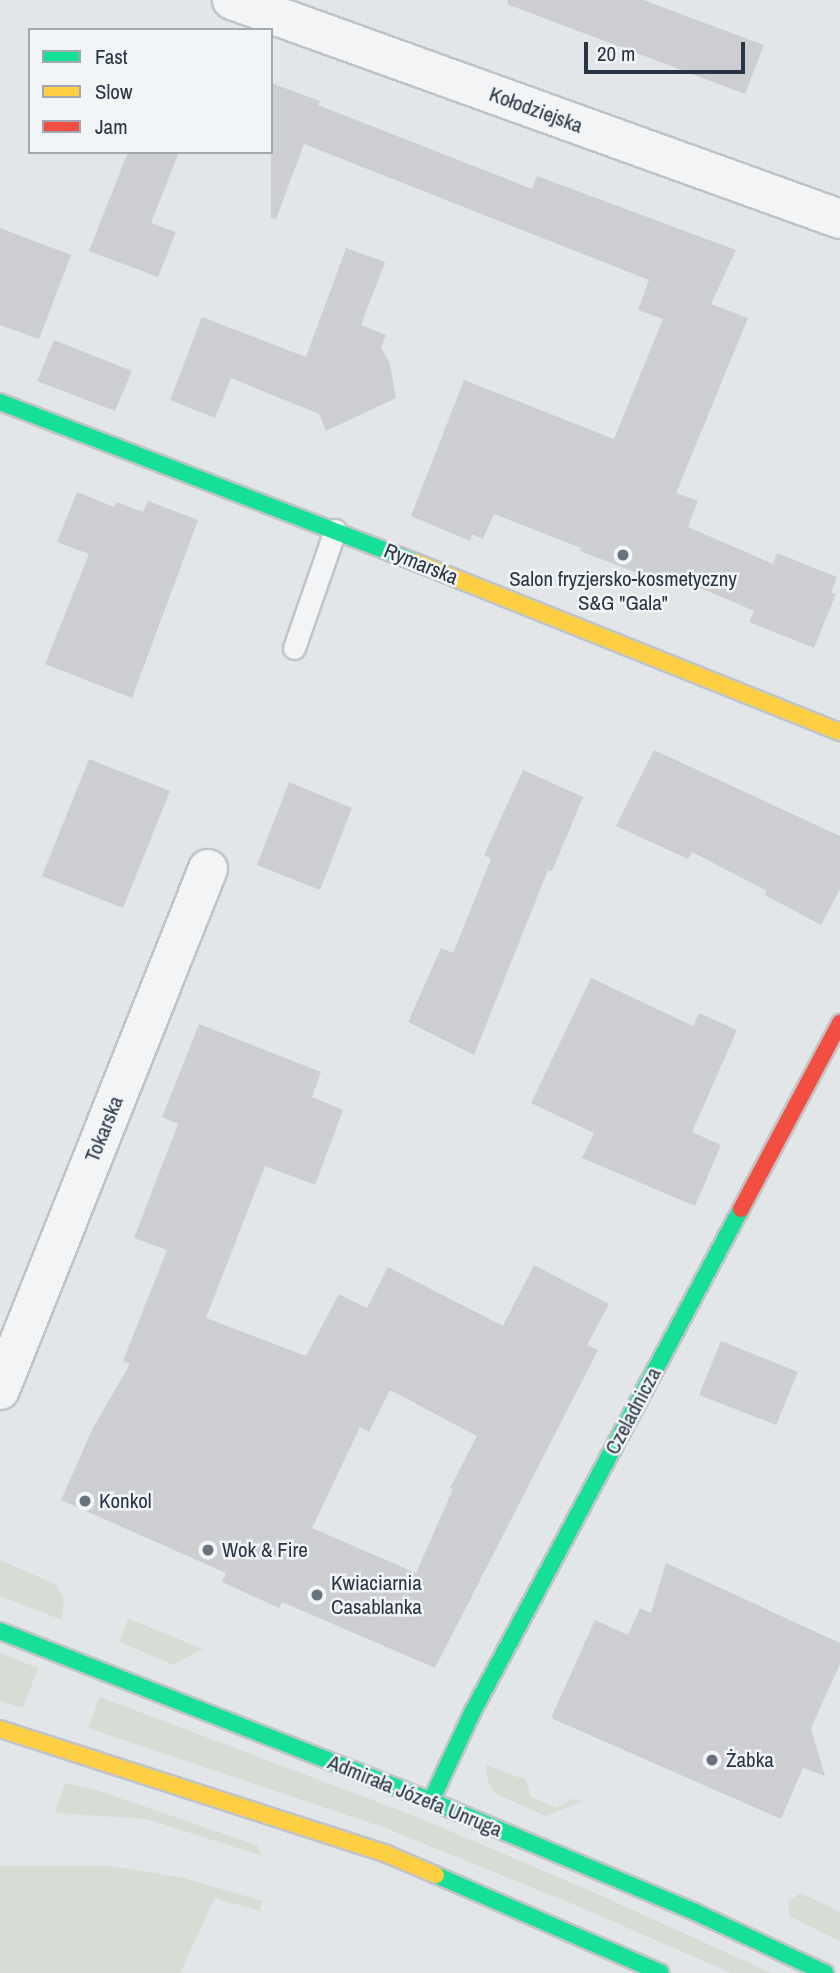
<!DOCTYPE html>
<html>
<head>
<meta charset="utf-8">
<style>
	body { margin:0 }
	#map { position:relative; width:840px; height:1973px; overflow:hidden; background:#e3e6e9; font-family:"Archivo Narrow",sans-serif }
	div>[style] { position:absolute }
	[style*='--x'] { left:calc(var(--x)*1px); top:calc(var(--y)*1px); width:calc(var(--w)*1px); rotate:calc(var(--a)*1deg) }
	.green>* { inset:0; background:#d5ddd4 }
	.building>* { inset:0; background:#ccced1 }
	.roads { filter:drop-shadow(2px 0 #c1c4c7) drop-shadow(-2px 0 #c1c4c7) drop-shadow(0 2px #c1c4c7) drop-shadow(0 -2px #c1c4c7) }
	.lane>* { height:21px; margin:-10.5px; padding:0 10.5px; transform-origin:10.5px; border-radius:10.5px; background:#f3f4f5 }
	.street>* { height:38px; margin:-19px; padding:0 19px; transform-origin:19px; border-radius:19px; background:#f3f4f5 }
	.fast>* { height:16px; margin:-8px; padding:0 8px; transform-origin:8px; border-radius:8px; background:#16e098 }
	.slow>* { height:16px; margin:-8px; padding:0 8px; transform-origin:8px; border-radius:8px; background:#ffcf43 }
	.jam>* { height:16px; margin:-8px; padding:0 8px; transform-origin:8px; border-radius:8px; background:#f24e42 }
	.dots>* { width:19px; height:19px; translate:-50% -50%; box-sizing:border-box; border:4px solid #f1f5f8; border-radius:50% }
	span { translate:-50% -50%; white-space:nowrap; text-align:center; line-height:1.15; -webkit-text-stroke:5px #f1f5f8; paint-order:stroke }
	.street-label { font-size:21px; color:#283544 }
	.poi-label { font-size:21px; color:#283544 }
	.left { translate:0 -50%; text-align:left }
	.legend { position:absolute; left:28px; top:28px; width:245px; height:126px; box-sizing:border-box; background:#f1f5f8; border:2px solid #a1a8b0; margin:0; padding:9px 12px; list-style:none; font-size:21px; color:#283544 }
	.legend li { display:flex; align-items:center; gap:14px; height:35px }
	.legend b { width:35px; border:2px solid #a1a8b0 }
	.scale { position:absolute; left:584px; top:42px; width:161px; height:32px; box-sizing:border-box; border:4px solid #283544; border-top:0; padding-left:9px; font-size:21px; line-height:24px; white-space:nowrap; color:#283544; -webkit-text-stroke:5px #f1f5f8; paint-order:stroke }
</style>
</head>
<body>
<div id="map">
	<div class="green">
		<div style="clip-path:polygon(0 1560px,55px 1584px,64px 1599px,62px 1620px,0 1596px)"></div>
		<div style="clip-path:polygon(128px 1619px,129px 1619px,203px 1649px,173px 1665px,120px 1642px)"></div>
		<div style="clip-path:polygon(0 1653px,38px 1668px,23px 1708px,0 1701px)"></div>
		<div style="clip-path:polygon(100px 1697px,412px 1815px,584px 1888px,772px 1973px,731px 1973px,582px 1908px,388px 1829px,88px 1728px)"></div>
		<div style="clip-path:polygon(486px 1765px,526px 1780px,531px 1797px,557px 1808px,571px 1799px,584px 1801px,546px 1816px,496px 1794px,488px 1783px)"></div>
		<div style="clip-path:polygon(65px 1783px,93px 1789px,257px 1845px,262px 1856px,147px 1819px,55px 1813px)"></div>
		<div style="clip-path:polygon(0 1866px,109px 1866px,180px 1877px,263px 1901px,259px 1911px,215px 1898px,180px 1973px,0 1973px)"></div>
		<div style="clip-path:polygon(800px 1893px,840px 1912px,840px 1941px,789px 1916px,788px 1902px)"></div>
	</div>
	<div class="building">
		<div style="clip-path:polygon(508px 0,643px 0,764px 45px,745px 94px,507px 4px)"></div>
		<div style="clip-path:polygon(271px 83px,320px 101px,318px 105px,532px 189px,537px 176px,736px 250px,711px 304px,748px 318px,676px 493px,698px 501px,688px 527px,773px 564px,777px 553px,837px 577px,831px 593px,836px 594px,814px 648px,749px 622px,754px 611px,670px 575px,666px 584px,580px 551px,581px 548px,494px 514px,483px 539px,472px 534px,470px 541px,411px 516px,464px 380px,614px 439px,663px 319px,638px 310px,649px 280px,304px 144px,276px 219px,271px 218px)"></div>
		<div style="clip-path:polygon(128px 152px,179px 152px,151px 223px,176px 232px,158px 277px,89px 251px)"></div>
		<div style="clip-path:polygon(0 228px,71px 255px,39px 339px,0 325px)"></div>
		<div style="clip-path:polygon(346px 248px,385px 262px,361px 325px,386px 335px,381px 347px,390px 364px,396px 398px,326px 431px,319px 414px,231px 378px,215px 418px,170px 400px,202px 317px,306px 357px)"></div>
		<div style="clip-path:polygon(54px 340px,132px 371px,115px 411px,37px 381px)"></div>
		<div style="clip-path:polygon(77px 492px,114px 507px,117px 502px,143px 512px,148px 501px,198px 520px,132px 698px,45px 664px,89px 554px,57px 542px)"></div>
		<div style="clip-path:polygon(654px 750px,840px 836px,840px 889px,821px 925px,765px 895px,767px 891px,692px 852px,688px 859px,616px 826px)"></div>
		<div style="clip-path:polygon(89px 759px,170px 791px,123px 908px,42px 876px)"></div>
		<div style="clip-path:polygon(523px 770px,583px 797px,552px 871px,548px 870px,474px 1055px,408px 1022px,441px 948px,453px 953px,491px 859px,484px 855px)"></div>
		<div style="clip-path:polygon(289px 782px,352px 808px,320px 890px,257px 865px)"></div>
		<div style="clip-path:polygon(591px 978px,693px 1026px,699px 1013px,737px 1030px,692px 1132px,721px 1145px,695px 1206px,582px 1158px,594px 1133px,531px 1103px)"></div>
		<div style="clip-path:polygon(evenodd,199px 1024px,321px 1072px,312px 1097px,343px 1110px,315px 1185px,265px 1166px,206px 1318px,306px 1356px,339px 1294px,367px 1308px,388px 1267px,503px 1326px,534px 1265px,609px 1304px,587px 1345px,598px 1350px,435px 1668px,282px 1602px,279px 1608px,222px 1582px,226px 1573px,61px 1500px,93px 1428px,130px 1364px,123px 1361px,167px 1250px,134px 1238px,178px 1124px,162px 1117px,199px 1024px,390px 1390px,477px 1436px,450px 1488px,453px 1489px,416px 1573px,312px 1528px,360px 1427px,369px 1432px,390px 1390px)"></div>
		<div style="clip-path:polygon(721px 1341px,798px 1372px,776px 1425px,699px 1395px)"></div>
		<div style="clip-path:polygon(666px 1563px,840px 1643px,840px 1664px,811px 1728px,825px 1776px,803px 1768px,781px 1819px,551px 1718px,595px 1620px,628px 1635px,640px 1608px,651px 1613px)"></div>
	</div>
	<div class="roads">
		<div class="lane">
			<div style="--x:294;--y:648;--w:125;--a:-70.8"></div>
		</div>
		<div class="street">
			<div style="--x:232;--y:0;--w:646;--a:19.81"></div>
			<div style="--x:0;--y:1390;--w:561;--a:-68.24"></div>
		</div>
		<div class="fast">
			<div style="--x:0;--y:402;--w:445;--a:21.1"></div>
			<div style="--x:0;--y:1631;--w:463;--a:21.5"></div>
			<div style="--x:431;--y:1801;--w:286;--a:22.8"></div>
			<div style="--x:695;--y:1912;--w:144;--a:25.1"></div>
			<div style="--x:431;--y:1801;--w:97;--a:-65"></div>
			<div style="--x:472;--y:1713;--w:571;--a:-61.91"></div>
			<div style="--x:436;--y:1875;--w:245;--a:23.5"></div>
		</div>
		<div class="slow">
			<div style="--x:415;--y:562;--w:458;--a:21.8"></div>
			<div style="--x:0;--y:1729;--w:409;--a:17.9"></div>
			<div style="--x:389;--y:1855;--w:51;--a:23.1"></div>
		</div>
		<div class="jam">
			<div style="--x:741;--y:1209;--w:211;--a:-62"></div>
		</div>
	</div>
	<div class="dots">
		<div style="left:623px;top:555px;background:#69737e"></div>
		<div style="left:85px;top:1501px;background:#69737e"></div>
		<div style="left:208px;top:1550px;background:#69737e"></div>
		<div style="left:317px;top:1595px;background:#69737e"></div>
		<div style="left:712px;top:1760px;background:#69737e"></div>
	</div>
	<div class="street-label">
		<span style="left:536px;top:110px;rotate:20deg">Kołodziejska</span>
		<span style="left:421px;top:564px;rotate:22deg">Rymarska</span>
		<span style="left:104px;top:1129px;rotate:-68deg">Tokarska</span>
		<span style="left:633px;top:1411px;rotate:-62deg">Czeladnicza</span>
		<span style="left:415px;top:1796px;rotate:22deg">Admirała Józefa Unruga</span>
	</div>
	<div class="poi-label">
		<span style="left:623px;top:591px">Salon fryzjersko-kosmetyczny<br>S&amp;G "Gala"</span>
		<span class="left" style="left:99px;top:1501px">Konkol</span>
		<span class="left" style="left:222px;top:1550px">Wok &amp; Fire</span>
		<span class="left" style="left:331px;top:1595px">Kwiaciarnia<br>Casablanka</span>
		<span class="left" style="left:726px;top:1760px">Żabka</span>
	</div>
	<ul class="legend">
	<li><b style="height:9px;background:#16e098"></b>Fast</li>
	<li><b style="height:9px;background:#ffcf43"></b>Slow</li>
	<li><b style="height:9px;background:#f24e42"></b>Jam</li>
	</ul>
	<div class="scale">20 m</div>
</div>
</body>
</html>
